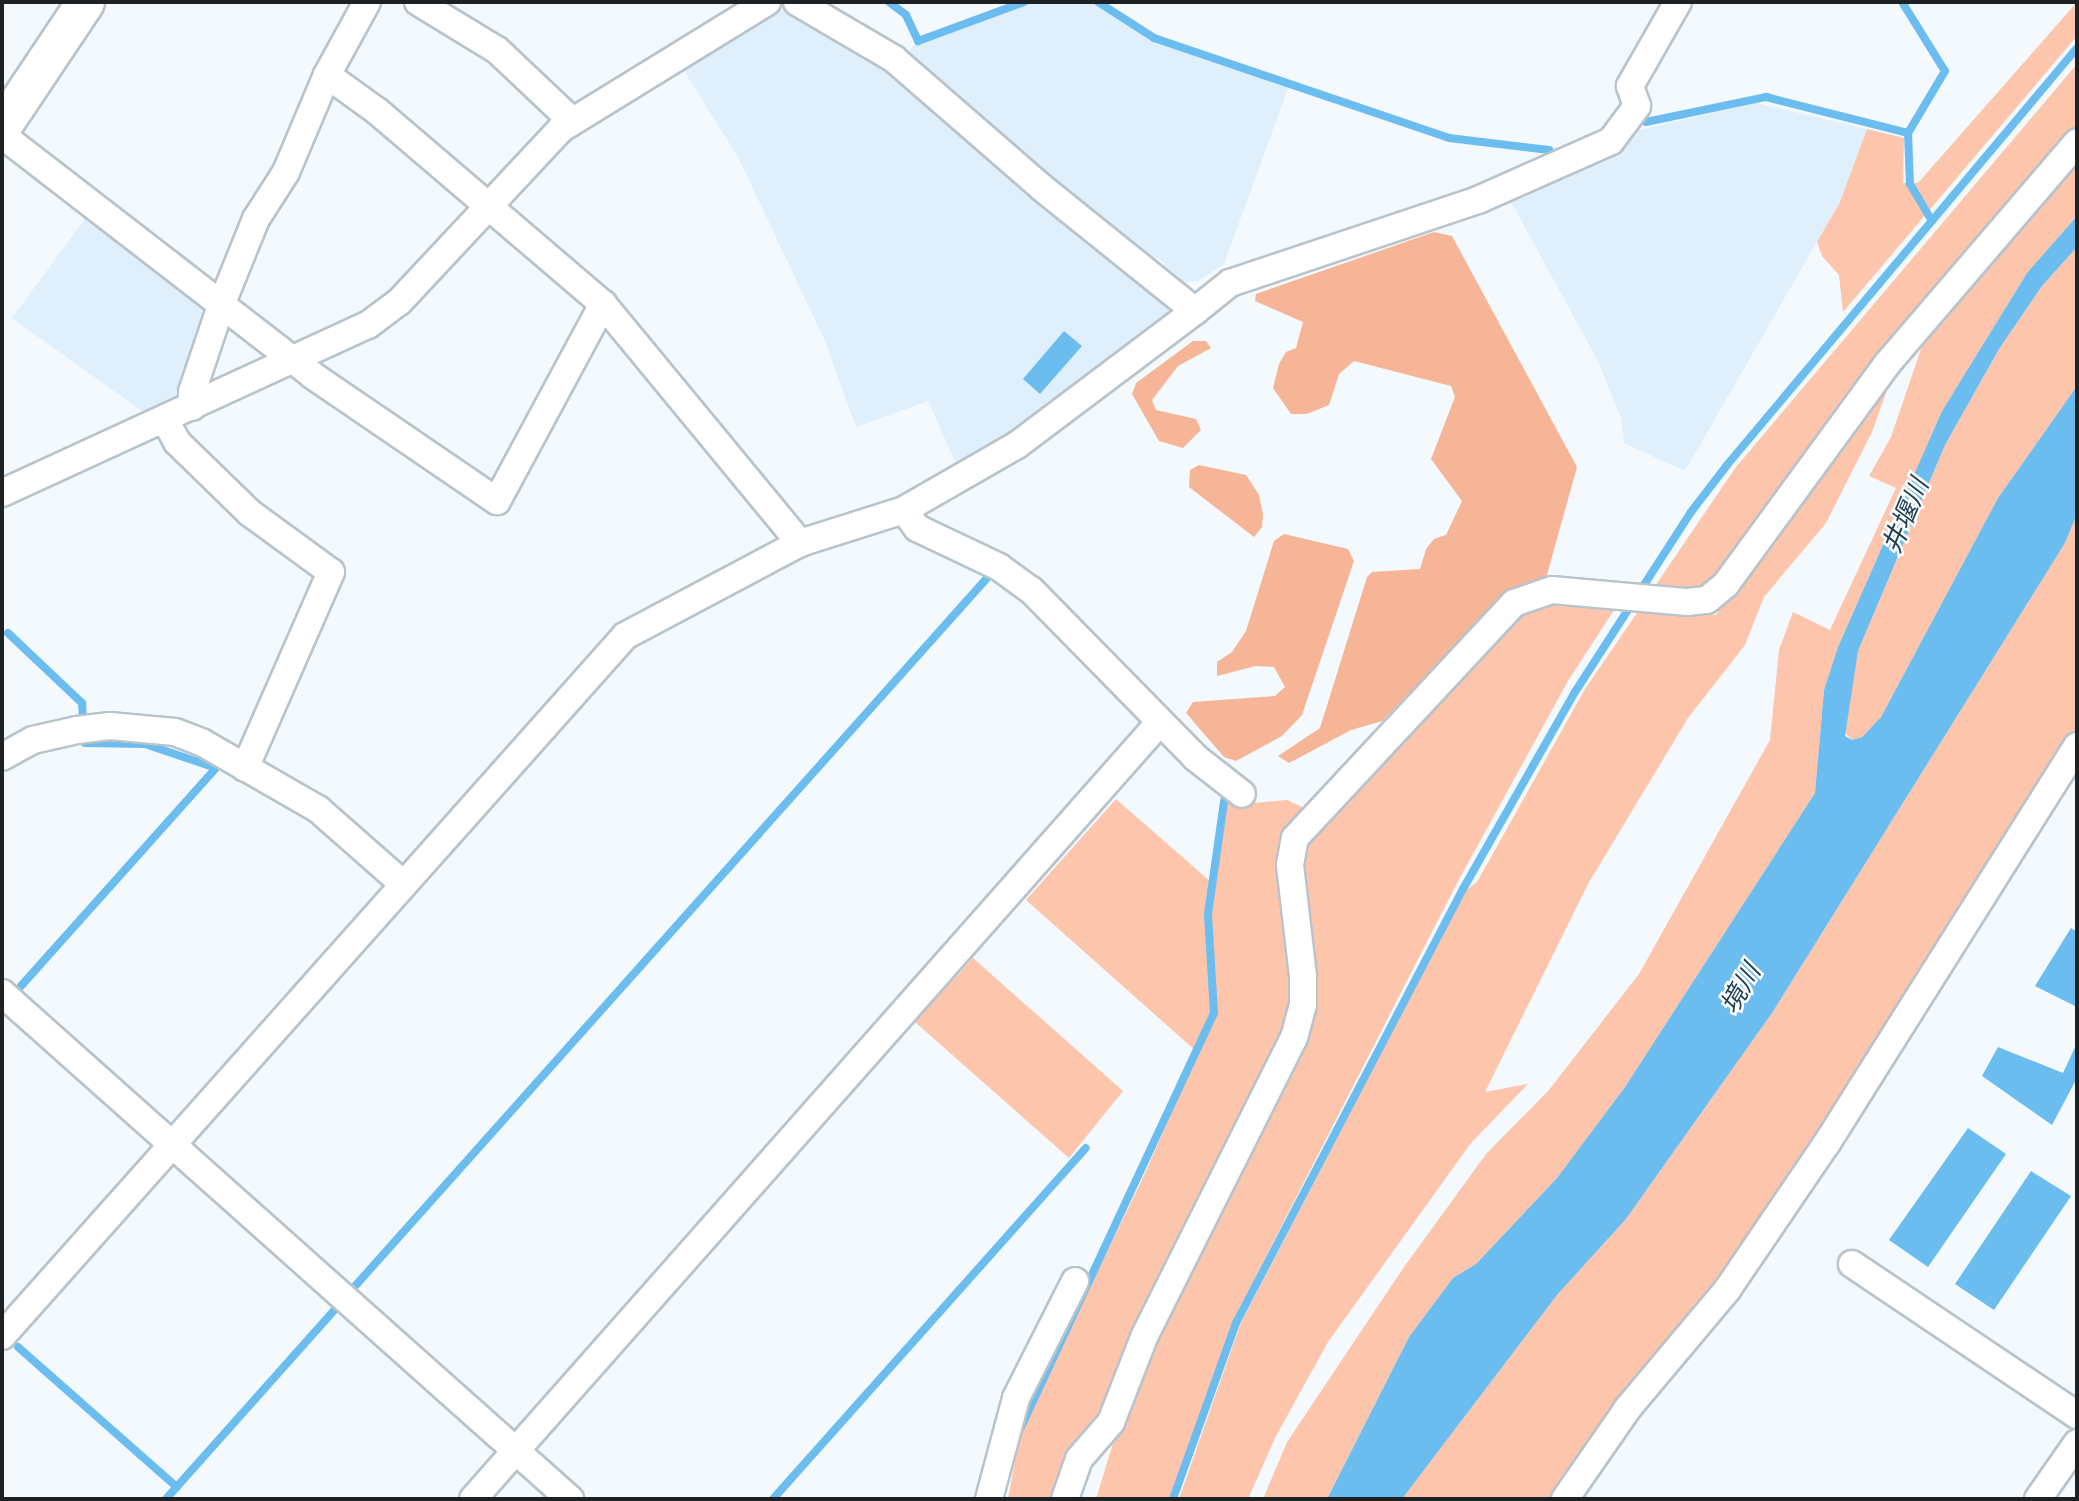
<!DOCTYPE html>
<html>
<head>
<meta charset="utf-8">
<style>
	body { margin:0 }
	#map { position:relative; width:2079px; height:1501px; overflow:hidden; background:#f3f9fd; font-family:"Space Grotesk","Noto Sans JP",sans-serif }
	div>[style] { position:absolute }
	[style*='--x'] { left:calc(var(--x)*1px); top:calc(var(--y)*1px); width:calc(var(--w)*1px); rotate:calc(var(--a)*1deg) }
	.built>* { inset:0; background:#dff0fc }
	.green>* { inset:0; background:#fdc5ab }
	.forest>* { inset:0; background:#f5b596 }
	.water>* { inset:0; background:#6cbdef }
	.stream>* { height:8px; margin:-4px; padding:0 4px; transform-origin:4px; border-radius:4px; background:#6cbdef }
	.roads { filter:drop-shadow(2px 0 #b9c3ca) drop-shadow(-2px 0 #b9c3ca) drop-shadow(0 2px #b9c3ca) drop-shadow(0 -2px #b9c3ca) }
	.street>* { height:26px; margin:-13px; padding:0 13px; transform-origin:13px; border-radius:13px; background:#fff }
	.secondary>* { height:37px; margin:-18.5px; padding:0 18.5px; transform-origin:18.5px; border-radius:18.5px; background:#fff }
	span { translate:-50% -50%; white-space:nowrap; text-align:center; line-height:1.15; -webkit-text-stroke:5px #fff; paint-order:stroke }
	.water-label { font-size:26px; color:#1b3e53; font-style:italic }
	.frame { position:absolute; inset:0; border:4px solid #1d2124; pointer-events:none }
</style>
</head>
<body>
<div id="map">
	<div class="built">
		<div style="clip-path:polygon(1028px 2px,1096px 2px,1153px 40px,1289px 86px,1224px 264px,1198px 281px,1181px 282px,1158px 258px,1131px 253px,905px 57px,915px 44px)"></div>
		<div style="clip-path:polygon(786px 8px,888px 65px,1168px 307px,1168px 318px,998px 447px,958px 468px,928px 401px,856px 427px,824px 339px,738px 157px,684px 71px)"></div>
		<div style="clip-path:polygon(1757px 103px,1867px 129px,1840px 202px,1685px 471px,1624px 443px,1621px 418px,1598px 361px,1510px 200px,1626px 133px)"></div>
		<div style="clip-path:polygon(90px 212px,214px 307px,185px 401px,150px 417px,12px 318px)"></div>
	</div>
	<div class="green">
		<div style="clip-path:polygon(2077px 2px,2077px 36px,1843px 312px,1839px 275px,1822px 256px,1817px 242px,1840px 202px,1867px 129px,1904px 138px,1903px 183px,1918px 183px)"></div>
		<div style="clip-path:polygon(2077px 64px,2077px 133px,1718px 581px,1685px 591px,1653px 589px,1736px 467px)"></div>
		<div style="clip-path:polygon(2077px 159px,2077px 216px,2027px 273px,1942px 411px,1838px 647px,1824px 690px,1815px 793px,1625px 1087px,1557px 1178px,1476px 1264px,1453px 1278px,1409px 1337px,1327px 1499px,1263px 1499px,1287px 1442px,1404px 1267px,1486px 1154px,1549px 1090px,1639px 974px,1770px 740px,1779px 650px,1793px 612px,1830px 630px,1896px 488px,1869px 476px,1891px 437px,1922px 346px,1967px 282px)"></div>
		<div style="clip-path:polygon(2077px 247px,2077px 386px,1998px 498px,1881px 717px,1862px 737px,1852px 740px,1843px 731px,1858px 651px,1945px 445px,1999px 349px,2042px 286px)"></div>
		<div style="clip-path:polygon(1895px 368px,1872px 432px,1826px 523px,1764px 597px,1745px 645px,1688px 718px,1588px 884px,1485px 1092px,1528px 1084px,1471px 1143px,1328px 1342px,1276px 1436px,1248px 1499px,1179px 1499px,1240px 1325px,1465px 891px,1477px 882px,1585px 689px,1639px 610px,1716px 615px,1830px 450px)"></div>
		<div style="clip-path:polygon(2077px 514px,2077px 729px,1723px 1279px,1554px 1499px,1402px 1499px,1557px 1295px,1626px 1219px,1772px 1013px,2065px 543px)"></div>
		<div style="clip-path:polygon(1536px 601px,1616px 607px,1568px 681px,1457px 883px,1235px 1317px,1171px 1499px,1096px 1499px,1128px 1394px,1300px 1048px,1300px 852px,1515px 613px)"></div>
		<div style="clip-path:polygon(1116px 799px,1211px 882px,1206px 914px,1212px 1013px,1197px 1052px,1026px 900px)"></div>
		<div style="clip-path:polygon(1226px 799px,1233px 805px,1242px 799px,1253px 803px,1287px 800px,1309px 810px,1290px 830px,1297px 1005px,1105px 1416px,1056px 1499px,1008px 1499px,1018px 1444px,1036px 1398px,1141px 1182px,1216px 1013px,1211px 915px)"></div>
		<div style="clip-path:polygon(973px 958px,1123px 1091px,1069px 1158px,915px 1022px)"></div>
	</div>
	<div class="forest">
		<div style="clip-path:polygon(1434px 232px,1452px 236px,1577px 467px,1545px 582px,1510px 589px,1382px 721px,1351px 730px,1289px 763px,1278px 756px,1320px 728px,1367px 577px,1372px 572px,1420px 569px,1426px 549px,1434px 539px,1446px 535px,1462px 501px,1431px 459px,1455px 397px,1451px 386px,1354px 361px,1339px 374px,1329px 405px,1307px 414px,1291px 414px,1273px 388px,1279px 364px,1286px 352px,1296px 348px,1303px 322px,1255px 301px,1256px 294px)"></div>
		<div style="clip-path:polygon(1193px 341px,1206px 341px,1211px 348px,1178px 366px,1152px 400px,1156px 410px,1196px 419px,1201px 430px,1183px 448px,1159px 441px,1132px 394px,1136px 383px)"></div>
		<div style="clip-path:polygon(1199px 465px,1246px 475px,1259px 495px,1263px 514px,1262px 527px,1254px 537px,1189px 487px,1190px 470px)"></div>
		<div style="clip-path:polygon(1284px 534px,1348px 549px,1354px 561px,1302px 715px,1282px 736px,1236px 761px,1224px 757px,1186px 713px,1193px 702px,1275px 696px,1285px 687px,1274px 667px,1256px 666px,1217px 676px,1217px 662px,1232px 652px,1246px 631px,1274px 541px)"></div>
	</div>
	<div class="water">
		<div style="clip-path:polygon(2077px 216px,2077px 247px,2042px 286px,1999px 349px,1945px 445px,1858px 651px,1845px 736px,1852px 740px,1862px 737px,1881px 717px,1998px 498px,2077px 386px,2077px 514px,2065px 543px,1772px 1013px,1626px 1219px,1557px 1295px,1402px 1499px,1327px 1499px,1409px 1337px,1453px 1278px,1476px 1264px,1557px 1178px,1625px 1087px,1815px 793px,1824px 690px,1838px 647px,1942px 411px,2027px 273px)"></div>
		<div style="clip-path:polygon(1064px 331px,1082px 346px,1040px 394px,1023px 379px)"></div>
		<div style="clip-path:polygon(2071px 928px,2077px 932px,2077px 1007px,2035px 986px)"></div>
		<div style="clip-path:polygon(2077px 1043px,2077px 1078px,2052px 1125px,1982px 1076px,1998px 1047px,2063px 1073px)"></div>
		<div style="clip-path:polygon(1968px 1128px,2006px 1154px,1928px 1267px,1889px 1240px)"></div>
		<div style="clip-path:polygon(2031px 1171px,2071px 1196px,1994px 1310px,1955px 1284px)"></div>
	</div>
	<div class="stream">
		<div style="--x:889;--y:2;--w:21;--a:37"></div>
		<div style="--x:906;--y:15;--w:29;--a:65"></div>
		<div style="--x:918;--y:41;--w:113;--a:-20.2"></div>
		<div style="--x:1098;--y:2;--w:67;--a:32.7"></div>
		<div style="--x:1154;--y:38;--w:311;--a:18.7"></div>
		<div style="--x:1449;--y:138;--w:101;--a:6.8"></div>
		<div style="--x:1902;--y:2;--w:81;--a:58.1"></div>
		<div style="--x:1945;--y:71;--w:72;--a:120.8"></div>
		<div style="--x:1646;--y:122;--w:123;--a:-11.8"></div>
		<div style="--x:1766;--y:97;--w:146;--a:14.2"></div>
		<div style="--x:1908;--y:133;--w:51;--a:87.8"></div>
		<div style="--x:1910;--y:184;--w:43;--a:59.3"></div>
		<div style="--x:8;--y:633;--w:102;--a:43.4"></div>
		<div style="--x:82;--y:703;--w:14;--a:86"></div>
		<div style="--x:21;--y:986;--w:292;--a:-48.2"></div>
		<div style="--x:216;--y:768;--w:75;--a:-161.3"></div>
		<div style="--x:145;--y:744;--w:60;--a:-179"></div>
		<div style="--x:356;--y:1285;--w:948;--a:-48.25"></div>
		<div style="--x:18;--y:1347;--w:212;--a:41.4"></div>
		<div style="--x:1020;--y:1429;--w:459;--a:-65"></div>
		<div style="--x:1214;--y:1013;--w:99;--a:-93.5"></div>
		<div style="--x:1208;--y:914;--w:114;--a:-81.9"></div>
		<div style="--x:166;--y:1499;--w:254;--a:-48.3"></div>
		<div style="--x:773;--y:1499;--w:470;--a:-48.3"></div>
		<div style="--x:1173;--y:1499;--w:187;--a:-70.3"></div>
		<div style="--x:1236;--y:1323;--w:490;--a:-62.4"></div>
		<div style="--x:1463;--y:889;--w:227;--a:-60.4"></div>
		<div style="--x:1575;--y:692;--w:214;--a:-57.2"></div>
		<div style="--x:1691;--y:512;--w:59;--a:-52.5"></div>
		<div style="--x:1727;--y:465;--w:544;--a:-49.99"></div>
	</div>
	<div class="roads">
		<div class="street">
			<div style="--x:418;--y:2;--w:92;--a:31.3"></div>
			<div style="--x:497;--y:50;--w:103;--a:43.4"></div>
			<div style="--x:797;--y:2;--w:113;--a:30.4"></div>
			<div style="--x:894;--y:59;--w:195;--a:41"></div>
			<div style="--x:1041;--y:187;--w:198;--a:38.8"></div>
			<div style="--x:1195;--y:311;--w:223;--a:143"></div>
			<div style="--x:1017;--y:445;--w:130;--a:150.1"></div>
			<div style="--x:904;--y:510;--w:22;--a:54"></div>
			<div style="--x:917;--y:528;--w:91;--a:25.4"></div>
			<div style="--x:999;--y:567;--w:39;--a:36"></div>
			<div style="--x:1031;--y:590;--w:235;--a:45.5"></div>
			<div style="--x:1196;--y:758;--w:58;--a:38"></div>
			<div style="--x:327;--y:75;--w:62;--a:35.8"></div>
			<div style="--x:377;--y:111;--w:297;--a:40.5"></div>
			<div style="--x:603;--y:304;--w:310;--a:50.5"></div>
			<div style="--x:2;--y:135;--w:392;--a:37.7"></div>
			<div style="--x:312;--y:375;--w:224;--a:34.3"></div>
			<div style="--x:497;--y:501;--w:224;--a:-61.7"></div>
			<div style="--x:1195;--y:311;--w:45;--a:-38.7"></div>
			<div style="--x:1230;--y:283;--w:262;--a:-18.5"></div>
			<div style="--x:1478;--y:200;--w:145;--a:-23.9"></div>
			<div style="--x:1611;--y:141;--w:44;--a:-53.4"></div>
			<div style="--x:1637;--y:106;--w:21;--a:-109"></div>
			<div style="--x:1630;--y:86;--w:97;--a:-60.3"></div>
			<div style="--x:192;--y:407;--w:15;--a:-90"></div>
			<div style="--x:192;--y:392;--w:94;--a:-71.4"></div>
			<div style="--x:222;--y:303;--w:91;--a:-68"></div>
			<div style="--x:256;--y:219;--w:56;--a:-57.4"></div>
			<div style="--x:286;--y:172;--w:105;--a:-67.1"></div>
			<div style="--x:327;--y:75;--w:83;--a:-61.3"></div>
			<div style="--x:165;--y:420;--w:25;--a:61"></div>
			<div style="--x:177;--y:442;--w:102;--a:44.2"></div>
			<div style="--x:250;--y:513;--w:100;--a:36.1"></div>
			<div style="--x:331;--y:572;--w:214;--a:113.7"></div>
			<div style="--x:2;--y:493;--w:403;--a:-24.7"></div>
			<div style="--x:368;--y:325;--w:39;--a:-37"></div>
			<div style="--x:399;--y:302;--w:238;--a:-46.9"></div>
			<div style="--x:562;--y:128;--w:241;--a:-31.6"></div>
			<div style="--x:2;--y:757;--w:35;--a:-29"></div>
			<div style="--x:33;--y:740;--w:45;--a:-12.8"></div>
			<div style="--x:77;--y:730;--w:33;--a:-7"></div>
			<div style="--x:110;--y:726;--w:65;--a:5.3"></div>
			<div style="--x:175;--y:732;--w:30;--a:21"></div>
			<div style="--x:203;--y:743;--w:133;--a:29.9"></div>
			<div style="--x:318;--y:809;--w:113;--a:41.4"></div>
			<div style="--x:2;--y:993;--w:761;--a:41.7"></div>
			<div style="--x:1852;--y:1264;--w:271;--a:33.9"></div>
			<div style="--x:2;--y:1336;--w:937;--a:-48.33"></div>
			<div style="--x:625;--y:636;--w:198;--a:-28"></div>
			<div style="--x:800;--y:543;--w:109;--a:-17.6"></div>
			<div style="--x:473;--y:1499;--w:1037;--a:-48.52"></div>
			<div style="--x:989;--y:1499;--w:105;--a:-75"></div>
			<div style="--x:1016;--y:1398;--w:131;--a:-63.2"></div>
			<div style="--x:1065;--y:1499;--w:42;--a:-70.7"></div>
			<div style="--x:1079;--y:1459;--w:49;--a:-49.1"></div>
			<div style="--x:1111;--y:1422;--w:93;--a:-68.7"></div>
			<div style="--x:1145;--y:1335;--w:332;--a:-63.4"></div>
			<div style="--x:1294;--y:1038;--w:34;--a:-75"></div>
			<div style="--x:1303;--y:1005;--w:29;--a:-90"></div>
			<div style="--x:1303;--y:976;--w:112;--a:-96.7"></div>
			<div style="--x:1290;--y:865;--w:27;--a:-80"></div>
			<div style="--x:1295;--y:838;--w:321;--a:-47"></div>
			<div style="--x:1514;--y:603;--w:40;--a:-18.9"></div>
			<div style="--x:1552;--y:590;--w:136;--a:5.1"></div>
			<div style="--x:1687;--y:602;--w:20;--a:-6"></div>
			<div style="--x:1707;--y:600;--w:25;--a:-40"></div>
			<div style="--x:1726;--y:584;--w:273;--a:-53.8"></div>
			<div style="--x:1887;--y:364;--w:292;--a:-49.4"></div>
			<div style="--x:1565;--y:1499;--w:111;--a:-55.3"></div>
			<div style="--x:1628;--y:1408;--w:154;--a:-50"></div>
			<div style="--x:1727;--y:1290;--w:178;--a:-55.8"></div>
			<div style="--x:1827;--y:1143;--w:469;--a:-57.8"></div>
			<div style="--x:2038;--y:1499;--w:68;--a:-55.1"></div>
		</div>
		<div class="secondary">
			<div style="--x:2;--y:126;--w:149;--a:-56.2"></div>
		</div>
	</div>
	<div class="water-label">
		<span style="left:1906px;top:516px;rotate:-67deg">井堰川</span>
		<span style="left:1741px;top:989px;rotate:-60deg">境川</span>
	</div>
	<div class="frame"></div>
</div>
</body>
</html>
